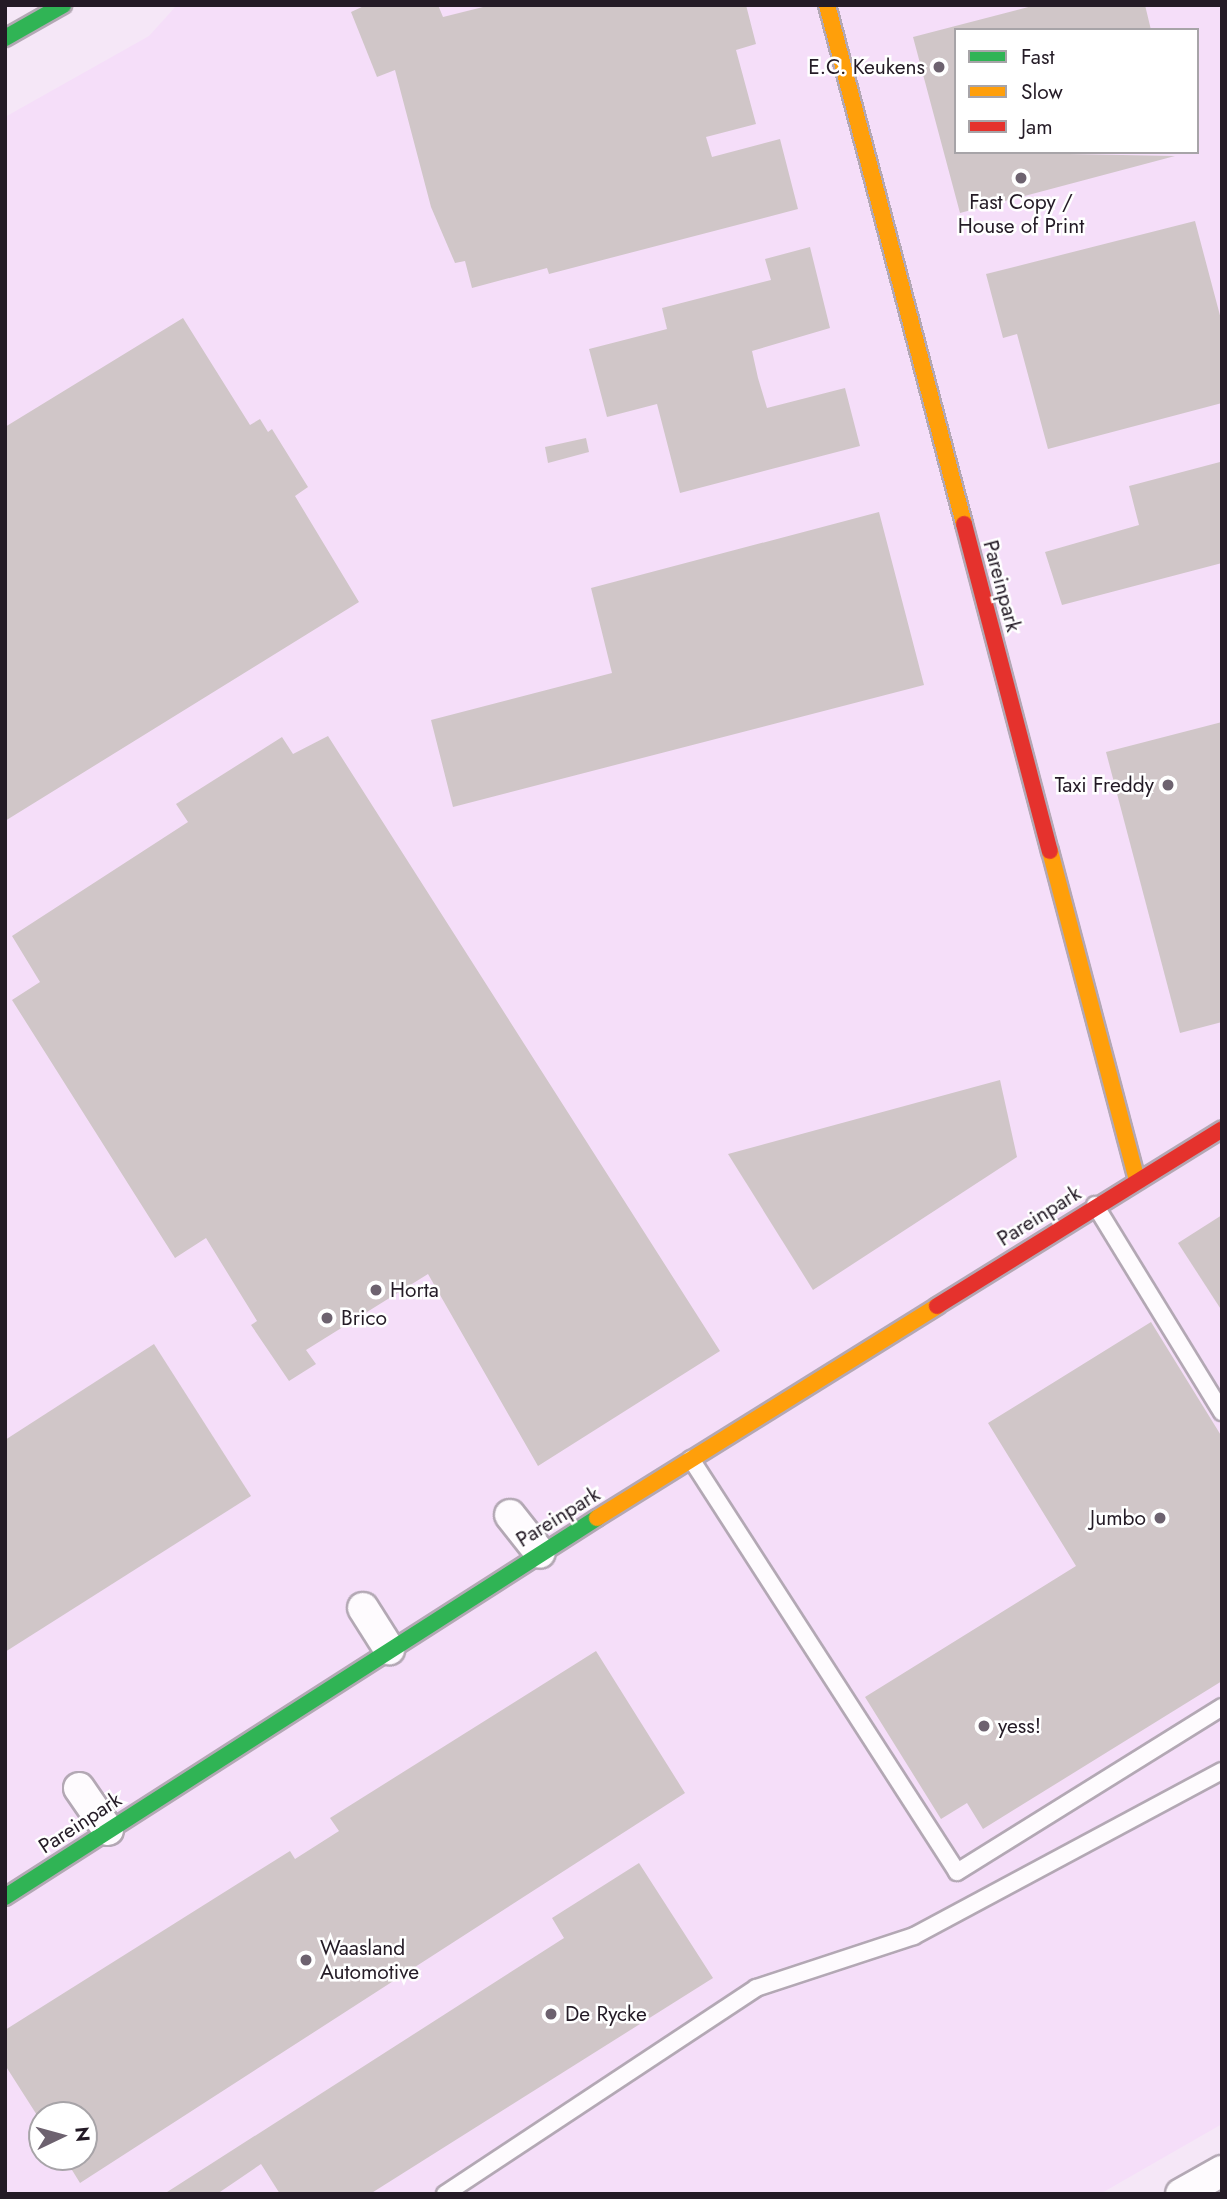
<!DOCTYPE html>
<html>
<head>
<meta charset="utf-8">
<style>
	body { margin:0 }
	#map { position:relative; width:1227px; height:2199px; overflow:hidden; background:#f5e7f7; font-family:Jost,sans-serif }
	div>[style] { position:absolute }
	[style*='--x'] { left:calc(var(--x)*1px); top:calc(var(--y)*1px); width:calc(var(--w)*1px); rotate:calc(var(--a)*1deg) }
	.built>* { inset:0; background:#f5def9 }
	.building>* { inset:0; background:#d0c6c8 }
	.roads { filter:drop-shadow(2px 0 #b3a8b4) drop-shadow(-2px 0 #b3a8b4) drop-shadow(0 2px #b3a8b4) drop-shadow(0 -2px #b3a8b4) }
	.lane>* { height:16px; margin:-8px; padding:0 8px; transform-origin:8px; border-radius:8px; background:#fefbfe }
	.street>* { height:30px; margin:-15px; padding:0 15px; transform-origin:15px; border-radius:15px; background:#fefbfe }
	.fast>* { height:16px; margin:-8px; padding:0 8px; transform-origin:8px; border-radius:8px; background:#30b455 }
	.slow>* { height:16px; margin:-8px; padding:0 8px; transform-origin:8px; border-radius:8px; background:#ff9f0a }
	.jam>* { height:16px; margin:-8px; padding:0 8px; transform-origin:8px; border-radius:8px; background:#e5322d }
	.dots>* { width:19px; height:19px; translate:-50% -50%; box-sizing:border-box; border:4px solid #fff; border-radius:50% }
	span { translate:-50% -50%; white-space:nowrap; text-align:center; line-height:1.15; -webkit-text-stroke:5px #fff; paint-order:stroke }
	.poi-label { font-size:21px; color:#241b26 }
	.right { translate:-100% -50%; text-align:right }
	.left { translate:0 -50%; text-align:left }
	.street-label { font-size:21px; color:#241b26 }
	.frame { position:absolute; inset:0; border:7px solid #241b26; pointer-events:none }
	.legend { position:absolute; left:954px; top:28px; width:245px; height:126px; box-sizing:border-box; background:#fff; border:2px solid #a7a4a8; margin:0; padding:9px 12px; list-style:none; font-size:21px; color:#241b26 }
	.legend li { display:flex; align-items:center; gap:14px; height:35px }
	.legend b { width:35px; border:2px solid #a7a4a8 }
	.north { position:absolute; left:28px; top:2101px; width:70px; height:70px; box-sizing:border-box; background:#fff; border:2px solid #a7a4a8; border-radius:50%; rotate:85deg; font-size:19px; font-weight:700; line-height:28px; text-align:center; color:#241b26 }
	.north::after { content:''; display:block; margin:auto; width:24px; height:32px; background:#6d626f; clip-path:polygon(50% 0,100% 100%,50% 72%,0 100%) }
</style>
</head>
<body>
<div id="map">
	<div class="built">
		<div style="clip-path:polygon(evenodd,177px 5px,1222px 5px,1222px 2124px,1100px 2194px,5px 2194px,5px 117px,149px 36px,177px 5px,956px 30px,1197px 30px,1197px 152px,956px 152px,956px 30px,177px 5px,42px 2115px,84px 2115px,84px 2157px,42px 2157px,42px 2115px)"></div>
	</div>
	<div class="building">
		<div style="clip-path:polygon(366px 5px,438px 5px,443px 17px,491px 5px,746px 5px,756px 44px,736px 50px,756px 124px,706px 137px,712px 157px,780px 139px,798px 209px,549px 274px,547px 268px,472px 288px,465px 261px,455px 263px,431px 207px,395px 70px,377px 77px,351px 12px)"></div>
		<div style="clip-path:polygon(1036px 5px,1145px 5px,1151px 30px,956px 30px,956px 152px,1175px 156px,960px 213px,913px 37px)"></div>
		<div style="clip-path:polygon(1195px 221px,1222px 323px,1222px 403px,1048px 449px,1017px 334px,1003px 338px,986px 274px)"></div>
		<div style="clip-path:polygon(810px 247px,830px 328px,752px 351px,758px 378px,767px 408px,845px 388px,860px 446px,680px 493px,657px 404px,607px 417px,589px 349px,667px 329px,662px 308px,771px 280px,765px 259px)"></div>
		<div style="clip-path:polygon(183px 318px,250px 425px,260px 419px,268px 432px,272px 429px,308px 487px,295px 496px,359px 602px,5px 821px,5px 427px)"></div>
		<div style="clip-path:polygon(586px 438px,589px 452px,548px 463px,545px 447px)"></div>
		<div style="clip-path:polygon(1220px 462px,1222px 563px,1062px 605px,1045px 552px,1139px 525px,1129px 486px)"></div>
		<div style="clip-path:polygon(879px 512px,924px 685px,453px 807px,431px 720px,612px 673px,591px 588px)"></div>
		<div style="clip-path:polygon(1222px 722px,1222px 1022px,1180px 1033px,1106px 752px)"></div>
		<div style="clip-path:polygon(328px 736px,720px 1351px,538px 1466px,428px 1274px,306px 1350px,316px 1364px,289px 1381px,251px 1325px,257px 1321px,206px 1238px,175px 1258px,12px 1000px,40px 982px,12px 936px,188px 822px,176px 804px,282px 737px,293px 754px)"></div>
		<div style="clip-path:polygon(1000px 1080px,1017px 1157px,813px 1290px,728px 1154px)"></div>
		<div style="clip-path:polygon(1222px 1215px,1222px 1311px,1178px 1243px)"></div>
		<div style="clip-path:polygon(1151px 1322px,1222px 1437px,1222px 1681px,983px 1829px,967px 1803px,941px 1819px,865px 1697px,1076px 1566px,988px 1423px)"></div>
		<div style="clip-path:polygon(154px 1344px,251px 1496px,5px 1652px,5px 1440px)"></div>
		<div style="clip-path:polygon(596px 1651px,685px 1793px,80px 2183px,64px 2157px,84px 2157px,84px 2115px,42px 2115px,42px 2123px,5px 2065px,5px 2030px,290px 1851px,295px 1859px,339px 1831px,330px 1818px)"></div>
		<div style="clip-path:polygon(639px 1863px,713px 1978px,370px 2194px,280px 2194px,261px 2164px,217px 2194px,164px 2194px,564px 1938px,552px 1918px)"></div>
	</div>
	<div class="roads">
		<div class="lane">
			<div style="--x:1095;--y:1205;--w:243;--a:58.5"></div>
			<div style="--x:691;--y:1459;--w:491;--a:57.2"></div>
			<div style="--x:957;--y:1872;--w:312;--a:-31.9"></div>
			<div style="--x:445;--y:2194;--w:373;--a:-33.5"></div>
			<div style="--x:756;--y:1988;--w:166;--a:-18.2"></div>
			<div style="--x:914;--y:1936;--w:349;--a:-28.2"></div>
		</div>
		<div class="street">
			<div style="--x:510;--y:1515;--w:48;--a:51.7"></div>
			<div style="--x:363;--y:1608;--w:49;--a:57.6"></div>
			<div style="--x:79;--y:1788;--w:51;--a:55.4"></div>
			<div style="--x:1181;--y:2194;--w:47;--a:-29.3"></div>
		</div>
		<div class="fast">
			<div style="--x:5;--y:38;--w:67;--a:-29.6"></div>
			<div style="--x:5;--y:1897;--w:703;--a:-32.63"></div>
		</div>
		<div class="slow">
			<div style="--x:827;--y:5;--w:537;--a:75.21"></div>
			<div style="--x:1050;--y:851;--w:337;--a:75.2"></div>
			<div style="--x:597;--y:1518;--w:401;--a:-31.9"></div>
		</div>
		<div class="jam">
			<div style="--x:964;--y:524;--w:338;--a:75.3"></div>
			<div style="--x:937;--y:1306;--w:335;--a:-31.8"></div>
		</div>
	</div>
	<div class="dots">
		<div style="left:939px;top:67px;background:#6d626f"></div>
		<div style="left:1021px;top:178px;background:#6d626f"></div>
		<div style="left:1168px;top:785px;background:#6d626f"></div>
		<div style="left:376px;top:1290px;background:#6d626f"></div>
		<div style="left:327px;top:1318px;background:#6d626f"></div>
		<div style="left:1160px;top:1518px;background:#6d626f"></div>
		<div style="left:984px;top:1726px;background:#6d626f"></div>
		<div style="left:306px;top:1960px;background:#6d626f"></div>
		<div style="left:551px;top:2014px;background:#6d626f"></div>
	</div>
	<div class="poi-label">
		<span class="right" style="left:925px;top:67px">E.C. Keukens</span>
		<span style="left:1021px;top:214px">Fast Copy /<br>House of Print</span>
		<span class="right" style="left:1154px;top:785px">Taxi Freddy</span>
		<span class="left" style="left:390px;top:1290px">Horta</span>
		<span class="left" style="left:341px;top:1318px">Brico</span>
		<span class="right" style="left:1146px;top:1518px">Jumbo</span>
		<span class="left" style="left:998px;top:1726px">yess!</span>
		<span class="left" style="left:320px;top:1960px">Waasland<br>Automotive</span>
		<span class="left" style="left:565px;top:2014px">De Rycke</span>
	</div>
	<div class="street-label">
		<span style="left:1002px;top:586px;rotate:75deg">Pareinpark</span>
		<span style="left:1039px;top:1216px;rotate:-32deg">Pareinpark</span>
		<span style="left:558px;top:1517px;rotate:-32deg">Pareinpark</span>
		<span style="left:80px;top:1823px;rotate:-33deg">Pareinpark</span>
	</div>
	<div class="frame"></div>
	<ul class="legend">
	<li><b style="height:9px;background:#30b455"></b>Fast</li>
	<li><b style="height:9px;background:#ff9f0a"></b>Slow</li>
	<li><b style="height:9px;background:#e5322d"></b>Jam</li>
	</ul>
	<div class="north">N</div>
</div>
</body>
</html>
